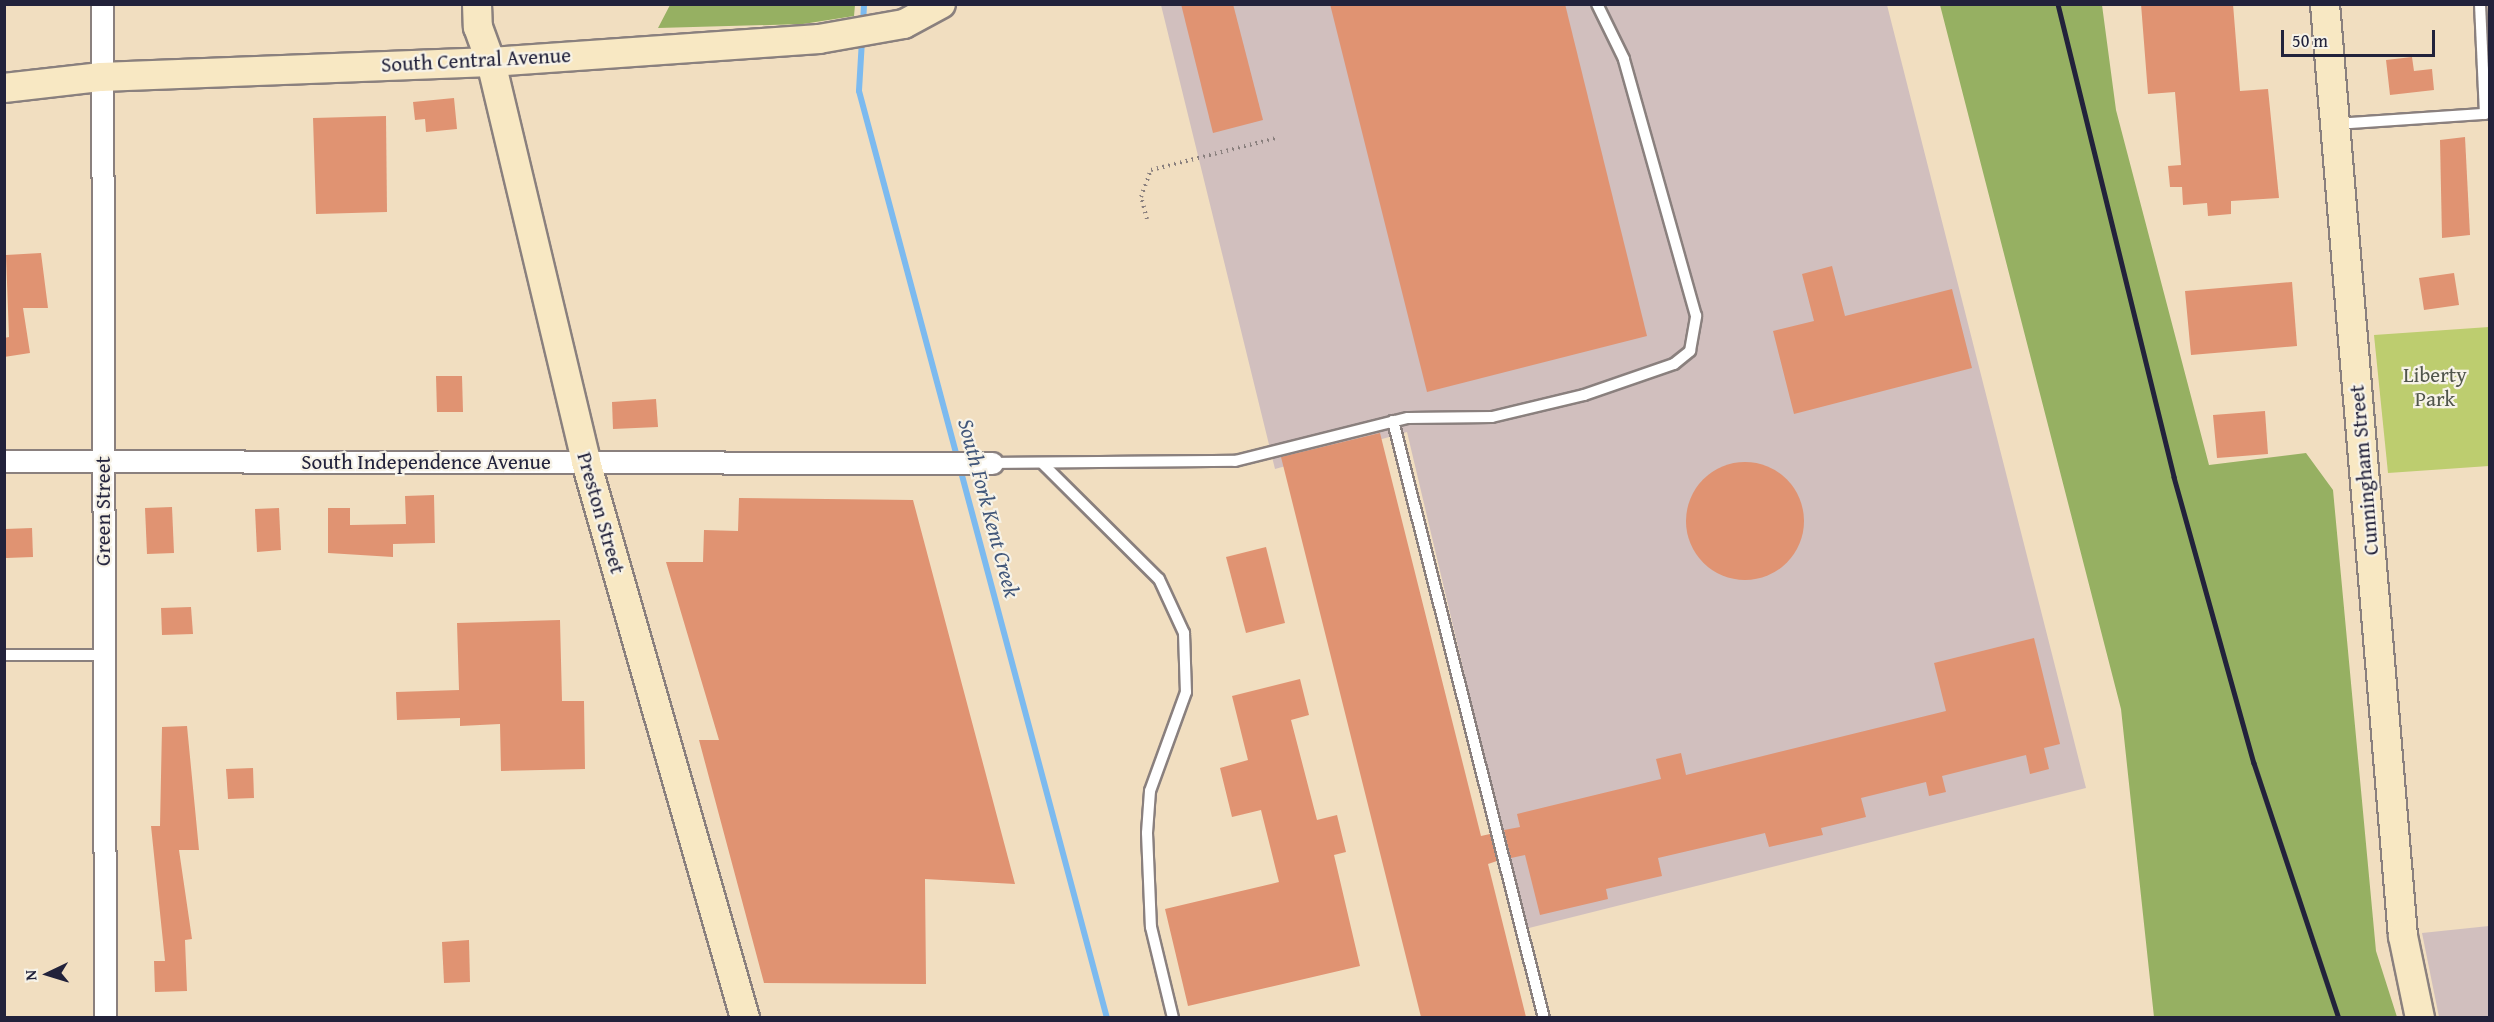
<!DOCTYPE html>
<html>
<head>
<meta charset="utf-8">
<style>
	body { margin:0 }
	#map { position:relative; width:2494px; height:1022px; overflow:hidden; background:#f1dec0; font-family:"Gentium Book Plus",serif }
	div>[style] { position:absolute }
	[style*='--x'] { left:calc(var(--x)*1px); top:calc(var(--y)*1px); width:calc(var(--w)*1px); rotate:calc(var(--a)*1deg) }
	.industrial>* { inset:0; background:#d1bfbe }
	.green>* { inset:0; background:#bdcd6f }
	.forest>* { inset:0; background:#96b062 }
	.stream>* { height:6px; margin:-3px; padding:0 3px; transform-origin:3px; border-radius:3px; background:#7cbaef }
	.building>* { inset:0; background:#e09372 }
	.round { border-radius:50% }
	.path>* { height:4px; margin-top:-2px; transform-origin:0; background:repeating-linear-gradient(90deg,#8a807e 0 1.5px,transparent 0 6px) }
	.roads { filter:drop-shadow(2px 0 #8a807e) drop-shadow(-2px 0 #8a807e) drop-shadow(0 2px #8a807e) drop-shadow(0 -2px #8a807e) }
	.lane>* { height:10px; margin:-5px; padding:0 5px; transform-origin:5px; border-radius:5px; background:#fff }
	.street>* { height:21px; margin:-10.5px; padding:0 10.5px; transform-origin:10.5px; border-radius:10.5px; background:#fff }
	.secondary>* { height:28px; margin:-14px; padding:0 14px; transform-origin:14px; border-radius:14px; background:#f8e8c3 }
	.rail>* { height:4.5px; margin:-2.25px; padding:0 2.25px; transform-origin:2.25px; border-radius:2.25px; background:#22223b }
	span { translate:-50% -50%; white-space:nowrap; text-align:center; line-height:1.15; -webkit-text-stroke:4.5px #f7f3e8; paint-order:stroke }
	.street-label { font-size:21px; color:#22223b }
	.park-label { font-size:21px; color:#50554b }
	.water-label { font-size:22px; color:#42577a; font-style:italic }
	.frame { position:absolute; inset:0; border:6px solid #22223b; pointer-events:none }
	.north { position:absolute; left:18px; top:944px; width:60px; height:60px; -webkit-text-stroke:4px #f7f3e8; paint-order:stroke; rotate:266deg; font-size:16px; font-weight:700; line-height:24px; text-align:center; color:#22223b }
	.north::after { content:''; display:block; margin:auto; width:21px; height:27px; background:#22223b; clip-path:polygon(50% 0,100% 100%,50% 72%,0 100%) }
	.scale { position:absolute; left:2281px; top:30px; width:154px; height:27px; box-sizing:border-box; border:3px solid #22223b; border-top:0; padding-left:8px; font-size:18px; line-height:21px; white-space:nowrap; color:#22223b; -webkit-text-stroke:4px #f7f3e8; paint-order:stroke }
</style>
</head>
<body>
<div id="map">
	<div class="industrial">
		<div style="clip-path:polygon(1161px 5px,1887px 5px,2086px 788px,1525px 929px,1407px 432px,1275px 469px)"></div>
		<div style="clip-path:polygon(2489px 926px,2489px 1017px,2439px 1017px,2422px 933px)"></div>
	</div>
	<div class="green">
		<div style="clip-path:polygon(2489px 327px,2489px 466px,2388px 473px,2374px 335px)"></div>
	</div>
	<div class="forest">
		<div style="clip-path:polygon(670px 5px,670px 4px,855px 5px,854px 16px,803px 24px,658px 28px)"></div>
		<div style="clip-path:polygon(1940px 5px,2102px 5px,2116px 110px,2209px 465px,2306px 453px,2333px 490px,2376px 951px,2397px 1017px,2154px 1017px,2121px 709px)"></div>
	</div>
	<div class="stream">
		<div style="--x:863;--y:24;--w:20;--a:-87"></div>
		<div style="--x:862;--y:40;--w:51;--a:93.4"></div>
		<div style="--x:859;--y:91;--w:380;--a:75"></div>
		<div style="--x:960;--y:468;--w:569;--a:75.04"></div>
	</div>
	<div class="building">
		<div style="clip-path:polygon(1181px 4px,1233px 4px,1263px 120px,1213px 133px)"></div>
		<div style="clip-path:polygon(1330px 4px,1565px 4px,1647px 336px,1427px 392px)"></div>
		<div style="clip-path:polygon(2141px 4px,2233px 4px,2240px 91px,2268px 89px,2279px 198px,2231px 201px,2231px 214px,2208px 216px,2207px 203px,2183px 205px,2182px 187px,2170px 187px,2168px 166px,2181px 165px,2175px 92px,2148px 94px)"></div>
		<div style="clip-path:polygon(2412px 57px,2414px 71px,2432px 69px,2434px 90px,2390px 95px,2386px 60px)"></div>
		<div style="clip-path:polygon(454px 98px,457px 129px,426px 132px,425px 119px,415px 120px,413px 102px)"></div>
		<div style="clip-path:polygon(386px 116px,387px 212px,316px 214px,313px 118px)"></div>
		<div style="clip-path:polygon(2465px 137px,2470px 235px,2442px 238px,2440px 140px)"></div>
		<div style="clip-path:polygon(41px 253px,48px 308px,23px 308px,30px 353px,4px 357px,4px 338px,9px 337px,6px 255px)"></div>
		<div style="clip-path:polygon(1832px 266px,1845px 316px,1952px 289px,1972px 368px,1794px 414px,1773px 331px,1814px 321px,1802px 274px)"></div>
		<div style="clip-path:polygon(2454px 273px,2459px 305px,2424px 310px,2419px 278px)"></div>
		<div style="clip-path:polygon(2292px 282px,2297px 346px,2191px 355px,2185px 291px)"></div>
		<div style="clip-path:polygon(436px 376px,462px 376px,463px 412px,437px 412px)"></div>
		<div style="clip-path:polygon(656px 399px,658px 427px,613px 429px,612px 402px)"></div>
		<div style="clip-path:polygon(2265px 411px,2268px 454px,2217px 458px,2213px 415px)"></div>
		<div style="clip-path:polygon(1380px 433px,1481px 836px,1490px 834px,1497px 861px,1488px 864px,1526px 1017px,1421px 1017px,1281px 457px)"></div>
		<div class="round" style="left:1686px;top:462px;width:118px;height:118px"></div>
		<div style="clip-path:polygon(434px 495px,435px 543px,393px 544px,393px 557px,328px 553px,328px 508px,350px 508px,350px 525px,406px 524px,405px 496px)"></div>
		<div style="clip-path:polygon(739px 498px,913px 500px,1015px 884px,925px 879px,926px 984px,764px 983px,699px 740px,719px 740px,666px 562px,703px 562px,704px 530px,738px 531px)"></div>
		<div style="clip-path:polygon(172px 507px,174px 553px,147px 554px,145px 508px)"></div>
		<div style="clip-path:polygon(279px 508px,281px 550px,257px 552px,255px 509px)"></div>
		<div style="clip-path:polygon(32px 528px,33px 557px,6px 558px,5px 529px)"></div>
		<div style="clip-path:polygon(1266px 547px,1285px 623px,1246px 633px,1226px 557px)"></div>
		<div style="clip-path:polygon(191px 607px,193px 634px,162px 635px,161px 608px)"></div>
		<div style="clip-path:polygon(560px 620px,562px 701px,584px 701px,585px 769px,501px 771px,500px 724px,460px 726px,460px 718px,397px 720px,396px 692px,459px 690px,457px 623px)"></div>
		<div style="clip-path:polygon(2034px 638px,2060px 744px,2044px 748px,2049px 769px,2030px 774px,2026px 755px,1942px 776px,1946px 792px,1929px 796px,1926px 782px,1861px 798px,1866px 817px,1821px 828px,1823px 835px,1769px 847px,1765px 833px,1658px 858px,1662px 876px,1606px 889px,1608px 899px,1540px 915px,1525px 855px,1511px 858px,1504px 830px,1520px 827px,1517px 814px,1661px 779px,1656px 759px,1681px 753px,1686px 775px,1946px 711px,1934px 663px)"></div>
		<div style="clip-path:polygon(1300px 679px,1309px 715px,1291px 720px,1317px 820px,1337px 815px,1346px 852px,1334px 855px,1360px 966px,1188px 1006px,1165px 909px,1279px 882px,1261px 810px,1232px 817px,1220px 768px,1248px 760px,1232px 696px)"></div>
		<div style="clip-path:polygon(187px 726px,199px 850px,179px 850px,192px 939px,185px 940px,187px 991px,155px 992px,154px 961px,165px 961px,151px 826px,160px 826px,162px 727px)"></div>
		<div style="clip-path:polygon(253px 768px,254px 798px,228px 799px,226px 769px)"></div>
		<div style="clip-path:polygon(469px 940px,470px 982px,444px 983px,442px 942px)"></div>
	</div>
	<div class="path">
		<div style="--x:1147;--y:219;--w:23;--a:-105"></div>
		<div style="--x:1141;--y:197;--w:29;--a:-70"></div>
		<div style="--x:1151;--y:170;--w:130;--a:-14.3"></div>
	</div>
	<div class="roads">
		<div class="lane">
			<div style="--x:2337;--y:124;--w:148;--a:-3.9"></div>
			<div style="--x:2485;--y:114;--w:110;--a:-92.6"></div>
			<div style="--x:1393;--y:421;--w:616;--a:75.81"></div>
			<div style="--x:992;--y:463;--w:243;--a:-0.5"></div>
			<div style="--x:1235;--y:461;--w:178;--a:-14"></div>
			<div style="--x:1408;--y:418;--w:84;--a:-0.7"></div>
			<div style="--x:1492;--y:417;--w:95;--a:-13.4"></div>
			<div style="--x:1584;--y:395;--w:95;--a:-19"></div>
			<div style="--x:1674;--y:364;--w:21;--a:-39"></div>
			<div style="--x:1690;--y:351;--w:36;--a:-80"></div>
			<div style="--x:1696;--y:316;--w:267;--a:-105.7"></div>
			<div style="--x:1624;--y:59;--w:61;--a:-116.1"></div>
			<div style="--x:1043;--y:464;--w:163;--a:44.8"></div>
			<div style="--x:1159;--y:579;--w:60;--a:65.2"></div>
			<div style="--x:1184;--y:633;--w:59;--a:88.1"></div>
			<div style="--x:1186;--y:692;--w:105;--a:110"></div>
			<div style="--x:1150;--y:791;--w:42;--a:94.1"></div>
			<div style="--x:1147;--y:833;--w:94;--a:87.6"></div>
			<div style="--x:1151;--y:927;--w:94;--a:76.4"></div>
			<div style="--x:4;--y:655;--w:100;--a:0"></div>
		</div>
		<div class="street">
			<div style="--x:102;--y:4;--w:1014;--a:89.83"></div>
			<div style="--x:4;--y:461;--w:988;--a:0.12"></div>
		</div>
		<div class="secondary">
			<div style="--x:477;--y:4;--w:23;--a:88"></div>
			<div style="--x:478;--y:27;--w:37;--a:70"></div>
			<div style="--x:491;--y:62;--w:411;--a:76.6"></div>
			<div style="--x:586;--y:462;--w:578;--a:74.04"></div>
			<div style="--x:2325;--y:4;--w:935;--a:85.22"></div>
			<div style="--x:2403;--y:936;--w:84;--a:78.3"></div>
			<div style="--x:4;--y:88;--w:98;--a:-6.5"></div>
			<div style="--x:101;--y:77;--w:390;--a:-2.2"></div>
			<div style="--x:491;--y:62;--w:329;--a:-4"></div>
			<div style="--x:819;--y:39;--w:86;--a:-10"></div>
			<div style="--x:904;--y:24;--w:42;--a:-28.4"></div>
		</div>
	</div>
	<div class="rail">
		<div style="--x:2058;--y:4;--w:487;--a:76.2"></div>
		<div style="--x:2174;--y:477;--w:297;--a:74.4"></div>
		<div style="--x:2254;--y:763;--w:269;--a:71.6"></div>
	</div>
	<div class="street-label">
		<span style="left:476px;top:60px;rotate:-3deg">South Central Avenue</span>
		<span style="left:426px;top:462px">South Independence Avenue</span>
		<span style="left:2364px;top:470px;rotate:-95deg">Cunningham Street</span>
		<span style="left:103px;top:511px;rotate:-90deg">Green Street</span>
		<span style="left:601px;top:513px;rotate:74deg">Preston Street</span>
	</div>
	<div class="park-label">
		<span style="left:2435px;top:387px">Liberty<br>Park</span>
	</div>
	<div class="water-label">
		<span style="left:989px;top:508px;rotate:75deg">South Fork Kent Creek</span>
	</div>
	<div class="frame"></div>
	<div class="north">N</div>
	<div class="scale">50 m</div>
</div>
</body>
</html>
